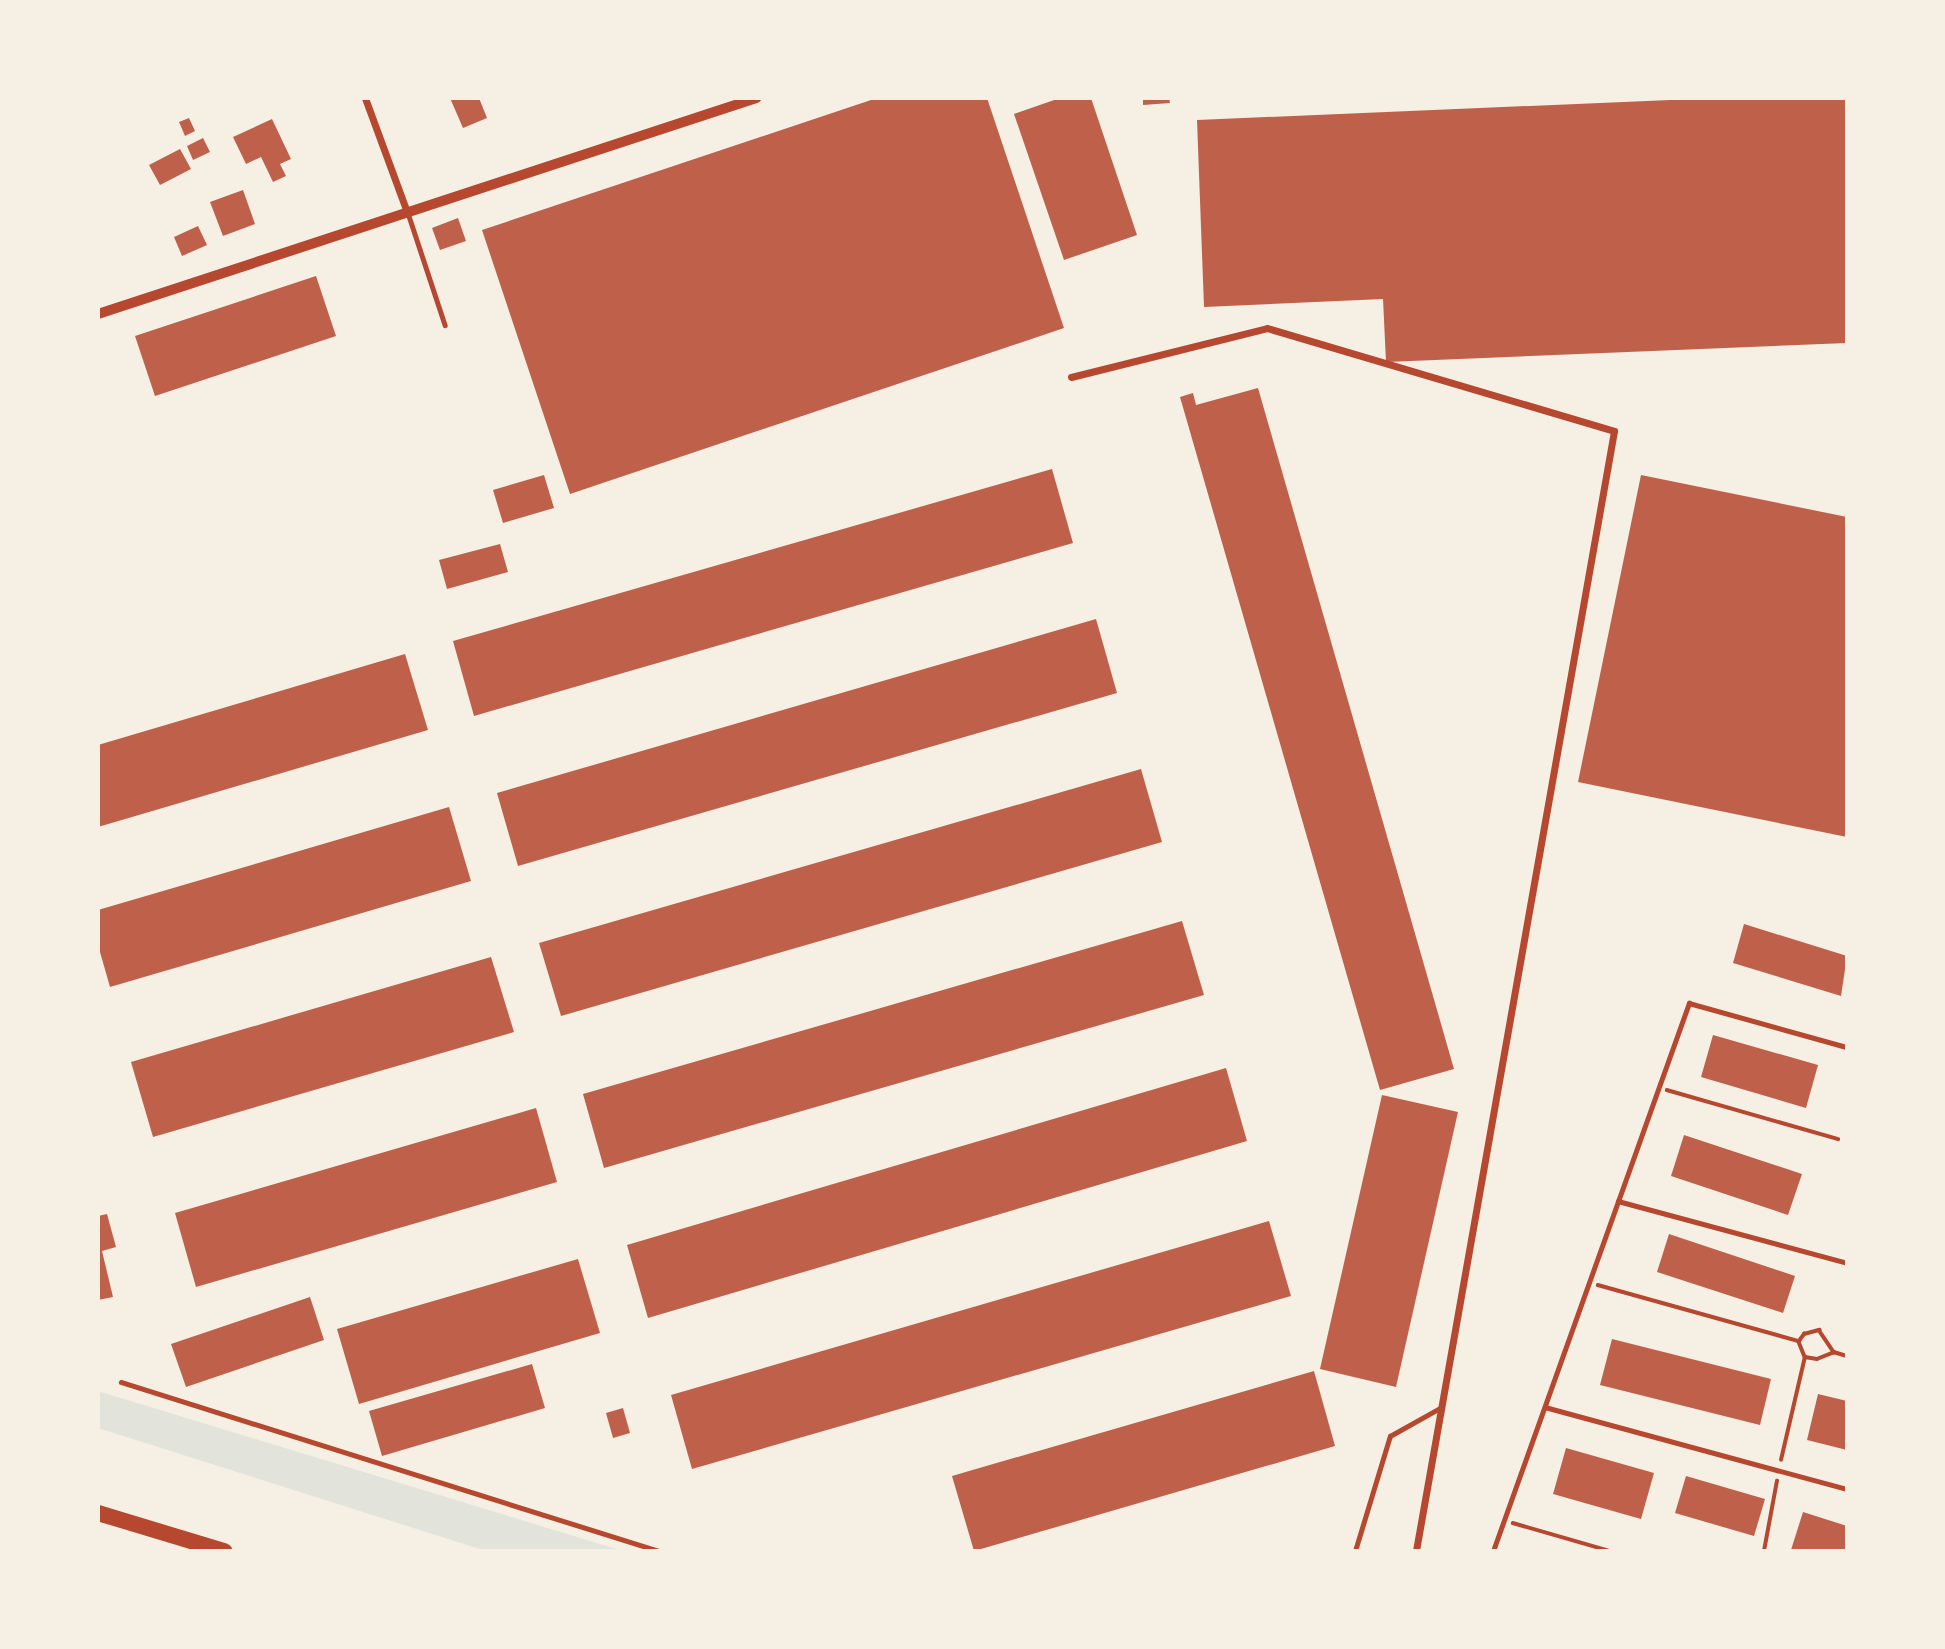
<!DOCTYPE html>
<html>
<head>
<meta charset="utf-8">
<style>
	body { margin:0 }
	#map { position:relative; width:1945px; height:1649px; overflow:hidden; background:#f6efe4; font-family:Mulish,sans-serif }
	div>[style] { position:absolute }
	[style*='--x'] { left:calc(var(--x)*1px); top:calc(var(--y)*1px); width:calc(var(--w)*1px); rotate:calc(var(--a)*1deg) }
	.green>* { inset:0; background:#e2e4dc }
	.building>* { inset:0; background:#bf614a }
	.path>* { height:3.5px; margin:-1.75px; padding:0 1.75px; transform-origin:1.75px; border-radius:1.75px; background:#b5482f }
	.service>* { height:4.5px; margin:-2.25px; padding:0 2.25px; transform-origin:2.25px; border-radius:2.25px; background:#b5482f }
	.minor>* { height:7px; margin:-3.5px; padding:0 3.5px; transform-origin:3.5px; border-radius:3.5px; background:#b5482f }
	.tertiary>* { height:10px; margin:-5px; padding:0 5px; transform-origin:5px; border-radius:5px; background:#b5482f }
	.trunk>* { height:16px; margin:-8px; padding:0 8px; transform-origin:8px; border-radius:8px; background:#b5482f }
	span { translate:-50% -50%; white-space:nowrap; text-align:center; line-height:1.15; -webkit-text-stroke:7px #f6efe4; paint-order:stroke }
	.frame { position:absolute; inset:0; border:100px solid #f6efe4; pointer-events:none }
</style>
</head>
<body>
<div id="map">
	<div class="green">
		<div style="clip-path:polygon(98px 1391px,623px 1551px,486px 1551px,98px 1428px)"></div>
	</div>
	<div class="building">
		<div style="clip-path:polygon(450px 98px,479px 98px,487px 118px,463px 128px)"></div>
		<div style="clip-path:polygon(877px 98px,987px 98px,1064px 328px,570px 494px,482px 230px)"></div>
		<div style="clip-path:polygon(1060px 98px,1091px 98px,1137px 235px,1064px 260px,1014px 114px)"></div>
		<div style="clip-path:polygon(1143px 98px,1169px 98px,1170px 103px,1143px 105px)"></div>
		<div style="clip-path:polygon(1717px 98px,1847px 98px,1847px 343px,1386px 362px,1383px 299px,1204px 307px,1197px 120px)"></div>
		<div style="clip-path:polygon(189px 118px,195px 131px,185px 136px,179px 122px)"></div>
		<div style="clip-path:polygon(272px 119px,291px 159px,280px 164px,286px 176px,273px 182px,261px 157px,246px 164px,233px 137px)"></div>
		<div style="clip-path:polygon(203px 138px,210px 152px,193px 160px,187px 146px)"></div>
		<div style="clip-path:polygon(180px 149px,191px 169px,160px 185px,149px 165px)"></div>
		<div style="clip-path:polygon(243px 190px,255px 224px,223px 236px,210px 202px)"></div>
		<div style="clip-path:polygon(458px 218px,466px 241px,440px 250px,432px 228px)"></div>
		<div style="clip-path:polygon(198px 226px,207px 245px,182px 256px,174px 237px)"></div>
		<div style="clip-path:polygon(316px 276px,336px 336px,155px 396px,135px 336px)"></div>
		<div style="clip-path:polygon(1258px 388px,1454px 1069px,1380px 1090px,1180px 397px,1193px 393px,1196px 405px)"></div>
		<div style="clip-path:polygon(1052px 469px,1073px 543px,474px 716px,453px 641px)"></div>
		<div style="clip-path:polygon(544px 475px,554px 508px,503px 523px,493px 490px)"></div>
		<div style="clip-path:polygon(1641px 475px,1847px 517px,1847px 837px,1578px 782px)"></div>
		<div style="clip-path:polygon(500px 544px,508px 572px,447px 589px,439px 560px)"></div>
		<div style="clip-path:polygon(1096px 619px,1117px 693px,518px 866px,497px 793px)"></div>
		<div style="clip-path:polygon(405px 654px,428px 730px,98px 827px,98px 745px)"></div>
		<div style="clip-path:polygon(1141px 769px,1162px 842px,561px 1016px,539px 943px)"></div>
		<div style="clip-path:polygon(449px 807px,471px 881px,110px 987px,98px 945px,98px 910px)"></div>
		<div style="clip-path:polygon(1182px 921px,1204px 995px,604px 1168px,583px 1094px)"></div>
		<div style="clip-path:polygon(1744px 924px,1847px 956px,1841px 996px,1733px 963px)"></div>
		<div style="clip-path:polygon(491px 957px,514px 1032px,153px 1137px,131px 1062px)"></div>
		<div style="clip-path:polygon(1713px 1035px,1818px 1065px,1806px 1108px,1701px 1077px)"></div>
		<div style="clip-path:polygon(1226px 1068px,1247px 1141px,648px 1318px,627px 1245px)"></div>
		<div style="clip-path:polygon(1382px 1095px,1458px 1112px,1396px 1387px,1320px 1369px)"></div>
		<div style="clip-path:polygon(536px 1108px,557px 1182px,196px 1287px,175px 1213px)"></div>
		<div style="clip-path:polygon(1684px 1135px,1802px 1174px,1788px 1215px,1671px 1176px)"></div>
		<div style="clip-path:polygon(107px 1214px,116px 1247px,102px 1251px,113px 1297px,98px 1300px,98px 1216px)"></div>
		<div style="clip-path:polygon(1269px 1221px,1291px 1296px,692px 1469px,671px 1395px)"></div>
		<div style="clip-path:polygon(1669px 1234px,1795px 1276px,1783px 1313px,1657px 1272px)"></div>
		<div style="clip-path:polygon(578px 1259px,600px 1333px,359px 1404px,337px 1329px)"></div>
		<div style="clip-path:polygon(310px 1297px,324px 1340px,186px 1387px,171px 1344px)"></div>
		<div style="clip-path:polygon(1612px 1339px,1771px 1379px,1760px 1425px,1600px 1385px)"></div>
		<div style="clip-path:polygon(532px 1364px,545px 1408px,382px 1456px,369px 1411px)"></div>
		<div style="clip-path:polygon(1314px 1371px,1335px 1446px,974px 1551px,952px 1476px)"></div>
		<div style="clip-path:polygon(1818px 1394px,1847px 1401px,1847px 1450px,1807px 1440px)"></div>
		<div style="clip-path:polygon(623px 1408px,630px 1433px,613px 1438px,606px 1413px)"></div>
		<div style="clip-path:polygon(1566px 1448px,1654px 1473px,1641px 1519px,1553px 1494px)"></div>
		<div style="clip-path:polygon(1686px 1476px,1765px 1499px,1754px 1536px,1675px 1513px)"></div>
		<div style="clip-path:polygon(1803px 1512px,1847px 1526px,1847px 1551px,1791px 1550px)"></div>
	</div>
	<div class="path">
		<div style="--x:1667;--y:1090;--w:178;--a:16"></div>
		<div style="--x:1598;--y:1285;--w:209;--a:15.6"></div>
		<div style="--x:1799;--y:1341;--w:9;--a:-54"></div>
		<div style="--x:1804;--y:1334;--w:16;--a:-15"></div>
		<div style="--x:1819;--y:1330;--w:27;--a:56"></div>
		<div style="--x:1834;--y:1352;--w:14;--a:17"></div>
		<div style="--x:1799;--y:1342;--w:16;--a:68"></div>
		<div style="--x:1805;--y:1357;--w:12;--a:9"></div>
		<div style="--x:1817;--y:1359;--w:18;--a:-22"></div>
		<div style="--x:1781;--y:1460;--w:106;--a:-76.9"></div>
		<div style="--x:1513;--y:1523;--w:101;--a:16.1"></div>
		<div style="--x:1764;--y:1551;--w:71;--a:-79.5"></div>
	</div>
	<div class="service">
		<div style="--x:408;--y:213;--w:118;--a:71.7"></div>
		<div style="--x:1618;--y:1201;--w:237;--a:15.1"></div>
		<div style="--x:121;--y:1382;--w:564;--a:17.44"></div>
		<div style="--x:1545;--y:1407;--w:313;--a:15.2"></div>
		<div style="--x:1355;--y:1551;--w:120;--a:-73.1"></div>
		<div style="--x:1390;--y:1436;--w:57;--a:-29.2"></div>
		<div style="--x:1493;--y:1551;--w:582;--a:-70.32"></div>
		<div style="--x:1689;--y:1003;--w:164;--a:15.6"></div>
	</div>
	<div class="minor">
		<div style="--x:365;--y:98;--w:121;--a:69.8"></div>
		<div style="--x:1071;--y:377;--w:202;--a:-14"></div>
		<div style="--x:1267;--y:328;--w:362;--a:16.5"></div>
		<div style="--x:1614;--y:431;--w:1137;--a:100.03"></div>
	</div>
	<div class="tertiary">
		<div style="--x:98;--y:314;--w:693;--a:-18.17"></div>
	</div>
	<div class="trunk">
		<div style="--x:98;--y:1513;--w:132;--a:16.8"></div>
	</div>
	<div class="frame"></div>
</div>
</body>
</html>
